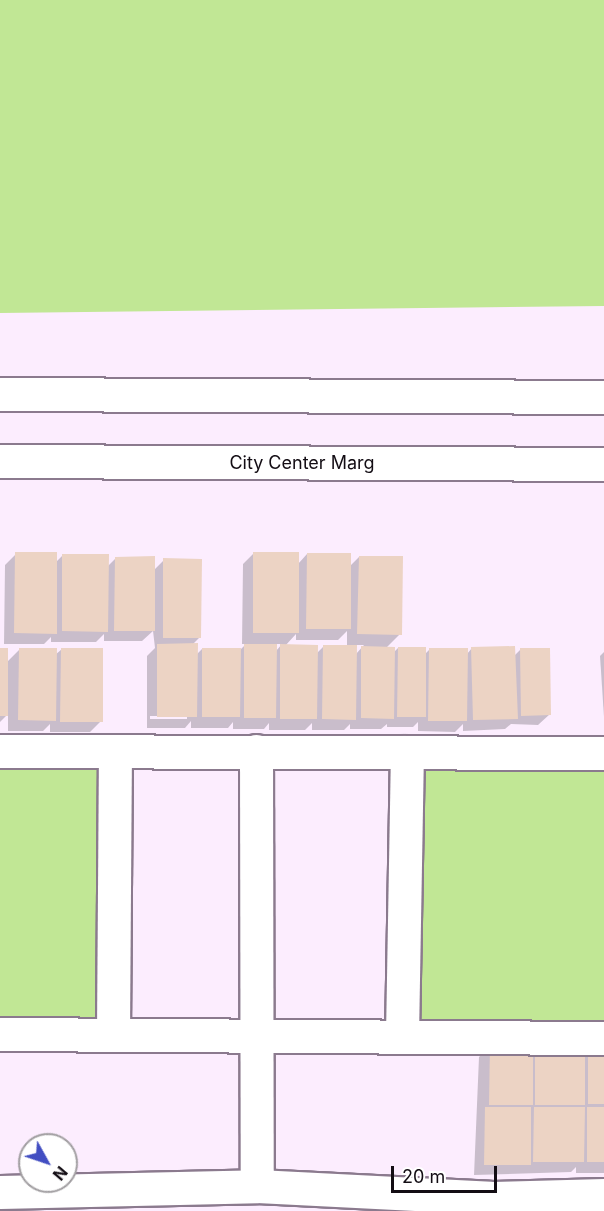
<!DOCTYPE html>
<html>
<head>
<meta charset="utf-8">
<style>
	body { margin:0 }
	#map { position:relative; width:604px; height:1211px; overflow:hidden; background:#fcedfe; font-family:Inter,sans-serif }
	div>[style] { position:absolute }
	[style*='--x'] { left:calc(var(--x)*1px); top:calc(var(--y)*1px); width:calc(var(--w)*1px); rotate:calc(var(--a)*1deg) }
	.green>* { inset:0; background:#c1e795 }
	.shadow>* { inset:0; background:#0003 }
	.building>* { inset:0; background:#ecd3c4 }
	.roads { filter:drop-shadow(2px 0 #8b7a8e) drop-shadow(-2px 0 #8b7a8e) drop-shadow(0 2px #8b7a8e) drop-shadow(0 -2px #8b7a8e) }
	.minor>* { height:33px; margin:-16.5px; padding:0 16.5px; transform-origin:16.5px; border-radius:16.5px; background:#fff }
	.tertiary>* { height:33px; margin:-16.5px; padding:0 16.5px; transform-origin:16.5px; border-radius:16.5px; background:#fff }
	span { translate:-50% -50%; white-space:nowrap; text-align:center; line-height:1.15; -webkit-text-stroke:4.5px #fff; paint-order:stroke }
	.street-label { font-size:18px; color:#130d14 }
	.north { position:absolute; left:18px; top:1133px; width:60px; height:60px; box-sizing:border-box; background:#fff; border:2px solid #a19ea1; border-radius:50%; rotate:130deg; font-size:16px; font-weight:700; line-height:24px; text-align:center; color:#130d14 }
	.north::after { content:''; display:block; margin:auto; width:21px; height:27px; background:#424ec2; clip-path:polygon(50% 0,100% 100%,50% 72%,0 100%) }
	.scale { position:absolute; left:391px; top:1166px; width:106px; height:27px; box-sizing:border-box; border:3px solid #130d14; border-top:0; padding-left:8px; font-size:18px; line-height:21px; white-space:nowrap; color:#130d14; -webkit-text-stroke:4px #fff; paint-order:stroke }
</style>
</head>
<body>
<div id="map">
	<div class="green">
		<div style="clip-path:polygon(0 0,604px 0,604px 306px,0 313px)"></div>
		<div style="clip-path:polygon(0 766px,101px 767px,97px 1021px,0 1021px)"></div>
		<div style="clip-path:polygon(421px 768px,604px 768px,604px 1026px,419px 1026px)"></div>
	</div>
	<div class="shadow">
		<div style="clip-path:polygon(evenodd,254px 553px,298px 564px,307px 554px,349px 567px,359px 557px,400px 634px,386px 648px,393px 653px,398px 648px,425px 654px,430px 649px,467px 654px,472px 648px,514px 656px,521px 649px,550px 714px,538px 725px,511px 724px,505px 729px,463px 731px,463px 724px,455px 732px,418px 731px,418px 722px,413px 727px,387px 727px,387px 724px,381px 729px,350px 729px,350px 724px,344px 730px,312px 730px,312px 723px,305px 730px,269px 730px,269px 723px,264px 729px,233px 729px,233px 722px,228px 728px,191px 728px,191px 721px,185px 728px,147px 728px,147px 656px,155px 648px,153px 631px,142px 641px,104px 641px,104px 634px,96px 642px,51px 642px,51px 637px,44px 644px,4px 644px,5px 565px,16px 554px,56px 562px,63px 555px,108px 566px,116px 558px,154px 570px,164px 560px,200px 637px,192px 645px,196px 655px,202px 649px,241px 649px,246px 644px,242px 644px,243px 564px,254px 553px,347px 631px,347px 647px,323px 647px,316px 654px,285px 646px,296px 634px,296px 640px,338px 640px,347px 631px,254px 553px,276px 644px,282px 644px,276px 651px,276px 644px,254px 553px,356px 645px,364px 645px,356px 654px,356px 645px,254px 553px,150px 716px,187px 716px,187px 719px,150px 719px,150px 716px)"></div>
		<div style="clip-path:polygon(0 649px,7px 662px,20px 649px,55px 655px,62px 649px,101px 721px,90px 732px,50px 732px,50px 724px,43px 731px,8px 731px,8px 714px,0 722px)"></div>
		<div style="clip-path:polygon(604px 652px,604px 717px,600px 656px)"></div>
		<div style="clip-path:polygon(490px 1046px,604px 1046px,604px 1173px,576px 1173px,576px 1167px,571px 1172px,474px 1175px,479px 1057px)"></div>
	</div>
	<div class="building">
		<div style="clip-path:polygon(15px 552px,57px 552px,57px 634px,14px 633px)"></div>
		<div style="clip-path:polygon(253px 552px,299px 552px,299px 633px,253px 633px)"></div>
		<div style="clip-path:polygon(307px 553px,351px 553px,351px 629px,306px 629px)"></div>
		<div style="clip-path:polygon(62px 554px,109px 554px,108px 632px,62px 631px)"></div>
		<div style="clip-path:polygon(155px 556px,155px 631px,114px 631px,115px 557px)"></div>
		<div style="clip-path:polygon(359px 556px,403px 556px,402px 635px,357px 634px)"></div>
		<div style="clip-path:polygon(163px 558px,202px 559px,201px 638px,163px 638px)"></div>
		<div style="clip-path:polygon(198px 643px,197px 717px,157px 717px,157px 644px)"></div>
		<div style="clip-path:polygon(244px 644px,277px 644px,276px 718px,244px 718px)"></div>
		<div style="clip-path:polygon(280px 644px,318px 645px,317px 719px,280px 719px)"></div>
		<div style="clip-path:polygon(323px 645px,357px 645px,356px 720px,322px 719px)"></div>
		<div style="clip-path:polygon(361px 646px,395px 647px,394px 719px,361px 718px)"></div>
		<div style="clip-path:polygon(515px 646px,518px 719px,473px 720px,471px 647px)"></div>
		<div style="clip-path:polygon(398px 647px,426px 647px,426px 717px,397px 717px)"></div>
		<div style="clip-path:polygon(0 648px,8px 648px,8px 716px,0 716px)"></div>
		<div style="clip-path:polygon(19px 648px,57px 648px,56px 721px,18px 720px)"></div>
		<div style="clip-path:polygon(61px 648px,103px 648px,103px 722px,60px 722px)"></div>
		<div style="clip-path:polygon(202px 648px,241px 648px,240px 717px,202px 717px)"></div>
		<div style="clip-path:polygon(429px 648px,468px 648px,467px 721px,428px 721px)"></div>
		<div style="clip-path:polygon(520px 648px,550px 648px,551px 715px,521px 716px)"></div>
		<div style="clip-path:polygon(490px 1044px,533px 1044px,533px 1105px,489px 1105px)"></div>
		<div style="clip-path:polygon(535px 1045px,585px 1045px,585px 1105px,535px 1105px)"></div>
		<div style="clip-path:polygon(588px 1045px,604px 1045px,604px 1104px,588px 1104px)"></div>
		<div style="clip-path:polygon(485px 1107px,531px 1107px,531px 1165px,484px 1165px)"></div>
		<div style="clip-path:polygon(534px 1107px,585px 1107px,584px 1162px,533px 1162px)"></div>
		<div style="clip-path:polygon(587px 1107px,604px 1107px,604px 1162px,587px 1162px)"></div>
	</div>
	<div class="roads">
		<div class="minor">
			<div style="--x:0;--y:751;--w:604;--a:0.19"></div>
			<div style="--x:256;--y:751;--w:435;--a:89.9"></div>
			<div style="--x:113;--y:1033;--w:282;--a:-89.6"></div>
			<div style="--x:0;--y:1034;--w:604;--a:0.38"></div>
			<div style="--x:402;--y:1036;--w:284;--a:-89"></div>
			<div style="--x:0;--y:1192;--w:257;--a:-1.3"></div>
			<div style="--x:257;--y:1186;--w:233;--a:2.9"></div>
			<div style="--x:490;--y:1198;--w:114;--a:-1.5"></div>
		</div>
		<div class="tertiary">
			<div style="--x:0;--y:394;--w:604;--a:0.28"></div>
			<div style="--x:0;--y:461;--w:604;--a:0.28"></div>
		</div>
	</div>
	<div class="street-label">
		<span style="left:302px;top:463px">City Center Marg</span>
	</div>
	<div class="north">N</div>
	<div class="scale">20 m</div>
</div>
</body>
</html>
